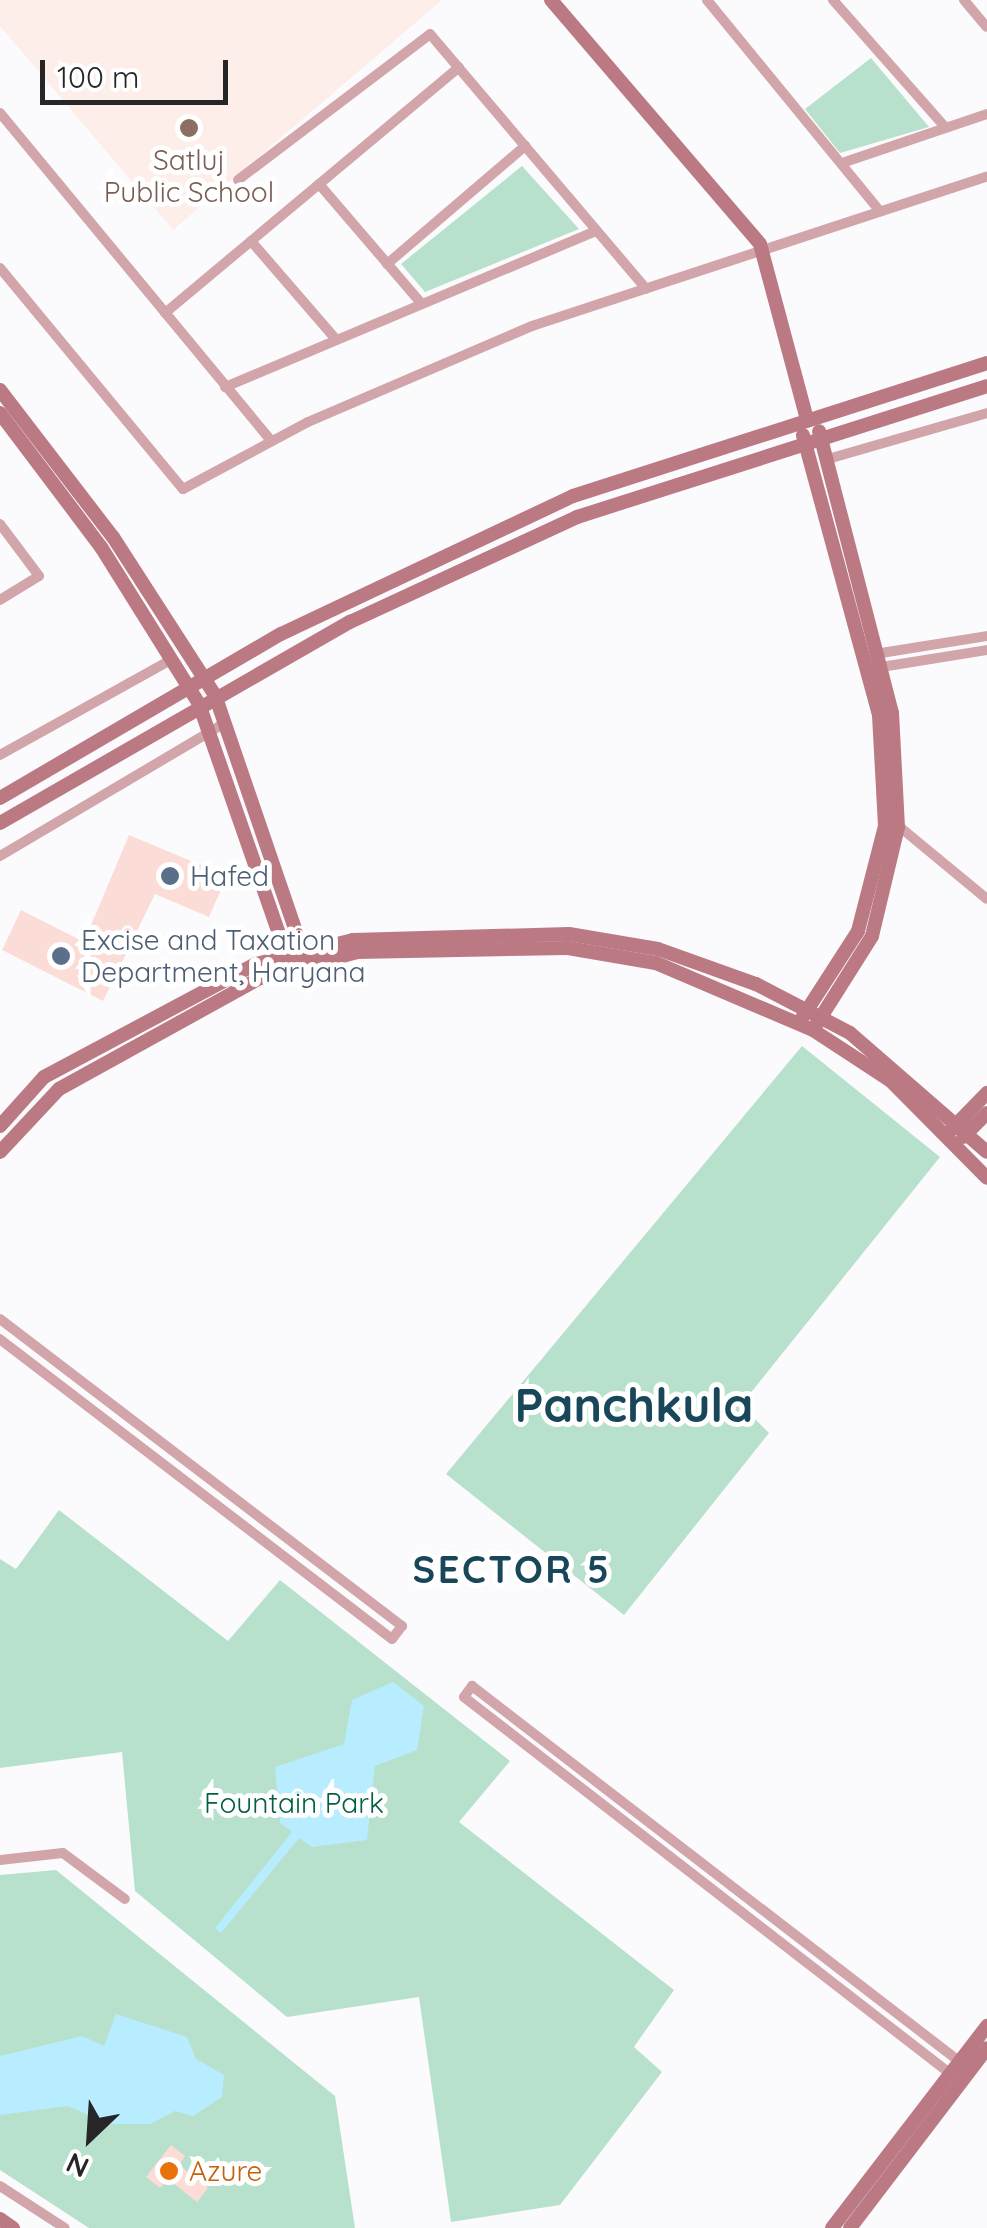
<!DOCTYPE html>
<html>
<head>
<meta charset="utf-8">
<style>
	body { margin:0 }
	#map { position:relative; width:987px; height:2228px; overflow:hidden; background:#fbfbfe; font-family:Quicksand,sans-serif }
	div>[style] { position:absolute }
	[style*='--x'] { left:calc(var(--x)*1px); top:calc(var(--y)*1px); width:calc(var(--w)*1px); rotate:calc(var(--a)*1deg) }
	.education>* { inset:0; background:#feeeea }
	.green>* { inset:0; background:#b7e1cd }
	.water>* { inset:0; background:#b7edfe }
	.building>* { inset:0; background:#fcdcd6 }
	.street>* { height:10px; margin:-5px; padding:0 5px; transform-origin:5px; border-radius:5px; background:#d2a5aa }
	.secondary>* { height:14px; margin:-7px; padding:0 7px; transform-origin:7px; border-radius:7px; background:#bb7a83 }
	.dots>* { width:28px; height:28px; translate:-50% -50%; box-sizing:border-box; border:5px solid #fff; border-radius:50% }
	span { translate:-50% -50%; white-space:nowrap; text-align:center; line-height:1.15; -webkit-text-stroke:10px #fff; paint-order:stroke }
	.education-label { font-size:28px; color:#785e54 }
	.service-label { font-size:28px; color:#4e5e75 }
	.left { translate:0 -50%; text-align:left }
	.park-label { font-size:28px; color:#025f43 }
	.food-label { font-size:28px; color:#c56008 }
	.district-label { font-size:38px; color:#18475a; font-weight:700; letter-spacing:2.5px }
	.town-label { font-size:48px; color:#18475a; font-weight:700 }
	.north { position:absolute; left:40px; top:2088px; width:100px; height:100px; -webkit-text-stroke:8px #fff; paint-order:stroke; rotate:205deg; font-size:28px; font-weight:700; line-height:40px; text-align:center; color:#262628 }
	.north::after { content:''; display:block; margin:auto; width:35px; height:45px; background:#262628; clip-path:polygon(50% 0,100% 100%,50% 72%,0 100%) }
	.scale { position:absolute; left:40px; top:60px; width:188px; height:45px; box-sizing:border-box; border:5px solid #262628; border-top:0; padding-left:12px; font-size:30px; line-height:35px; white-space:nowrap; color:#262628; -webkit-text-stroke:8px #fff; paint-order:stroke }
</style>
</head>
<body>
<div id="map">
	<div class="education">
		<div style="clip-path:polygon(0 0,442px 0,173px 230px,0 26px)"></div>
	</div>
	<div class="green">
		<div style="clip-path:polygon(871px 58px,929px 127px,840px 153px,805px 109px)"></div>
		<div style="clip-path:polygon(522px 166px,579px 229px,425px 292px,401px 264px)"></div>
		<div style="clip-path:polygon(802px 1046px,940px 1157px,741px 1405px,769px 1433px,624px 1615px,446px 1474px)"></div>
		<div style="clip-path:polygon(59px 1510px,228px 1641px,280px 1580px,510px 1761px,459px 1822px,674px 1990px,634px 2047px,662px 2072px,560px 2205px,451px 2222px,419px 1997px,287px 2017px,135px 1891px,122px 1752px,0 1768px,0 1559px,16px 1569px)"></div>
		<div style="clip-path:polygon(56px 1870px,335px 2096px,355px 2228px,89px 2228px,0 2170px,0 1875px)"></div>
	</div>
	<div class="water">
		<div style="clip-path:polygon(393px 1682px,424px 1706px,417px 1750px,375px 1766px,367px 1840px,312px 1847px,299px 1838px,221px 1933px,215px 1928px,292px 1832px,280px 1823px,275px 1767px,344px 1744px,352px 1700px)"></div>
		<div style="clip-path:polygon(116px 2014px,187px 2037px,196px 2059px,224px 2075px,222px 2097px,193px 2116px,175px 2111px,150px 2124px,108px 2124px,68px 2106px,0 2115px,0 2056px,82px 2036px,104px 2046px)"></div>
	</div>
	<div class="building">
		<div style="clip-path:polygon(129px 835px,227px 876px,209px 917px,155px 894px,103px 1001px,2px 950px,21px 910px,84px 942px)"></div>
		<div style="clip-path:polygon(171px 2145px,185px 2156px,179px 2165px,208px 2188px,197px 2202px,168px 2179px,160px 2188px,146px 2177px)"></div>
	</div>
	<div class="street">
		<div style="--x:707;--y:0;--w:269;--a:50.7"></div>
		<div style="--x:833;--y:0;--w:169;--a:48.6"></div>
		<div style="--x:964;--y:0;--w:35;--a:50"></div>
		<div style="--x:0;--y:113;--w:425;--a:50.4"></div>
		<div style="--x:845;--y:162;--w:150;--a:-18.7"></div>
		<div style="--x:238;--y:180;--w:241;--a:-37.2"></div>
		<div style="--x:430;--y:34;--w:334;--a:49.7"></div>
		<div style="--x:319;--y:184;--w:158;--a:49.4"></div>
		<div style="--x:251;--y:241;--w:127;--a:49.2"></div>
		<div style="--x:387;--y:264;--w:182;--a:-40.5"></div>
		<div style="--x:0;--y:268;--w:287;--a:50.4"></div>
		<div style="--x:183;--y:489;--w:142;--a:-28.2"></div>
		<div style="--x:308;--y:422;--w:244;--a:-23.2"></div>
		<div style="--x:532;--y:326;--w:479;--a:-18.2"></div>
		<div style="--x:165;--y:313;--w:383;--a:-39.9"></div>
		<div style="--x:225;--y:387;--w:402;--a:-22.8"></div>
		<div style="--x:828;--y:459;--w:166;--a:-16.1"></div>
		<div style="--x:0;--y:524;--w:65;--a:53.1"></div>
		<div style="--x:39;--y:576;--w:46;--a:148.4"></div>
		<div style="--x:875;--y:654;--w:113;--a:-9.1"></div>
		<div style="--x:875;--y:668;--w:113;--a:-9.1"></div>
		<div style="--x:0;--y:755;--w:196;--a:-29.1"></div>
		<div style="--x:895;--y:823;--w:119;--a:39.6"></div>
		<div style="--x:0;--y:856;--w:261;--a:-30.6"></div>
		<div style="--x:0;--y:1319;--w:506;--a:37.37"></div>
		<div style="--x:402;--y:1626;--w:16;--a:128"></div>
		<div style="--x:392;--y:1639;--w:494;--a:-142.6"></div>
		<div style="--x:0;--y:1860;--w:63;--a:-6.3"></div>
		<div style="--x:63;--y:1853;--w:77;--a:36.6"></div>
		<div style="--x:952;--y:2075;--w:617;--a:-142.24"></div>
		<div style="--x:464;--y:1697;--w:14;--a:-54"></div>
		<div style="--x:472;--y:1686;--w:621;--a:37.61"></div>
		<div style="--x:0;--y:2186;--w:77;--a:32.9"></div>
	</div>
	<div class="secondary">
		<div style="--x:551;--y:0;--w:321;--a:49.4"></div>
		<div style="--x:760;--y:244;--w:181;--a:75"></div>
		<div style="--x:0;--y:390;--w:185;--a:52.5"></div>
		<div style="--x:113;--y:537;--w:188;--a:57.2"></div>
		<div style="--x:215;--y:695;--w:278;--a:71.1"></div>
		<div style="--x:0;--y:413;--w:168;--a:53"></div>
		<div style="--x:101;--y:547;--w:185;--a:58"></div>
		<div style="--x:199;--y:704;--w:276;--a:70.8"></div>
		<div style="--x:0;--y:798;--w:325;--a:-30.3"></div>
		<div style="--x:281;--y:634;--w:323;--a:-25.3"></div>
		<div style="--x:573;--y:496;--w:435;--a:-17.8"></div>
		<div style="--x:0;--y:823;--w:404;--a:-29.9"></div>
		<div style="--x:350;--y:622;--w:250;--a:-24.8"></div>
		<div style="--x:577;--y:517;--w:430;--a:-17.7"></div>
		<div style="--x:802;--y:1018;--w:103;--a:-57.2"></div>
		<div style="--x:858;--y:931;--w:108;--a:-75.6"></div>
		<div style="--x:885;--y:826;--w:111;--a:-93.1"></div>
		<div style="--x:879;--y:715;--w:290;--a:-105.2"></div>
		<div style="--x:816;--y:1025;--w:105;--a:-57.8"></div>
		<div style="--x:872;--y:936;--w:112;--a:-76.6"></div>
		<div style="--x:898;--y:827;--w:114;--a:-93"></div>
		<div style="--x:892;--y:713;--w:291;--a:-104.5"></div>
		<div style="--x:0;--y:1126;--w:66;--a:-48.1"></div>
		<div style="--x:44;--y:1077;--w:240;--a:-28.1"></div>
		<div style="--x:256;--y:964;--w:100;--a:-13.9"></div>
		<div style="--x:353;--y:940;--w:216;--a:-1.6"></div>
		<div style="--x:569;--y:934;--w:90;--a:9.6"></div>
		<div style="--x:658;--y:949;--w:104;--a:19.7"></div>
		<div style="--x:756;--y:984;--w:106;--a:27.5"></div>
		<div style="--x:850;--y:1033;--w:181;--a:41"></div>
		<div style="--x:951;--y:1130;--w:52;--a:-45.8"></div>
		<div style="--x:963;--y:1137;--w:34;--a:-45"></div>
		<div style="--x:0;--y:1152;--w:86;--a:-46.9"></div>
		<div style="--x:59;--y:1089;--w:230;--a:-28.9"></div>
		<div style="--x:260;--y:978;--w:100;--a:-15"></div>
		<div style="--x:357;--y:952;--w:211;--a:-1.1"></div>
		<div style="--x:568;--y:948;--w:89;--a:9.7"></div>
		<div style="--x:656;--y:963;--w:171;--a:23.1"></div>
		<div style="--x:813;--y:1030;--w:93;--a:33.2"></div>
		<div style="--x:891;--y:1081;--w:136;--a:45.3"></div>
		<div style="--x:0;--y:2219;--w:16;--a:35"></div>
		<div style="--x:832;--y:2228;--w:255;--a:-52.5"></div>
		<div style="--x:850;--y:2228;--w:226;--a:-52.7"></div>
	</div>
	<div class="dots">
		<div style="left:189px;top:128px;background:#8d6e63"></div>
		<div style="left:170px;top:876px;background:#5c6f8a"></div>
		<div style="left:61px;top:956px;background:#5c6f8a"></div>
		<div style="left:169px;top:2171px;background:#e8710a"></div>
	</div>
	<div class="education-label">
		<span style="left:189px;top:176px">Satluj<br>Public School</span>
	</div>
	<div class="service-label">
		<span class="left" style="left:190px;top:876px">Hafed</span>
		<span class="left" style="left:81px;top:956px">Excise and Taxation<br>Department, Haryana</span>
	</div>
	<div class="park-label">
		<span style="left:294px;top:1803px">Fountain Park</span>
	</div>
	<div class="food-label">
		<span class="left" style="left:189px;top:2171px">Azure</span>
	</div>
	<div class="district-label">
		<span style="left:512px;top:1570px">SECTOR 5</span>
	</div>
	<div class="town-label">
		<span style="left:634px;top:1405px">Panchkula</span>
	</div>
	<div class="north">N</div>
	<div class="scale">100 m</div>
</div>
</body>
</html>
